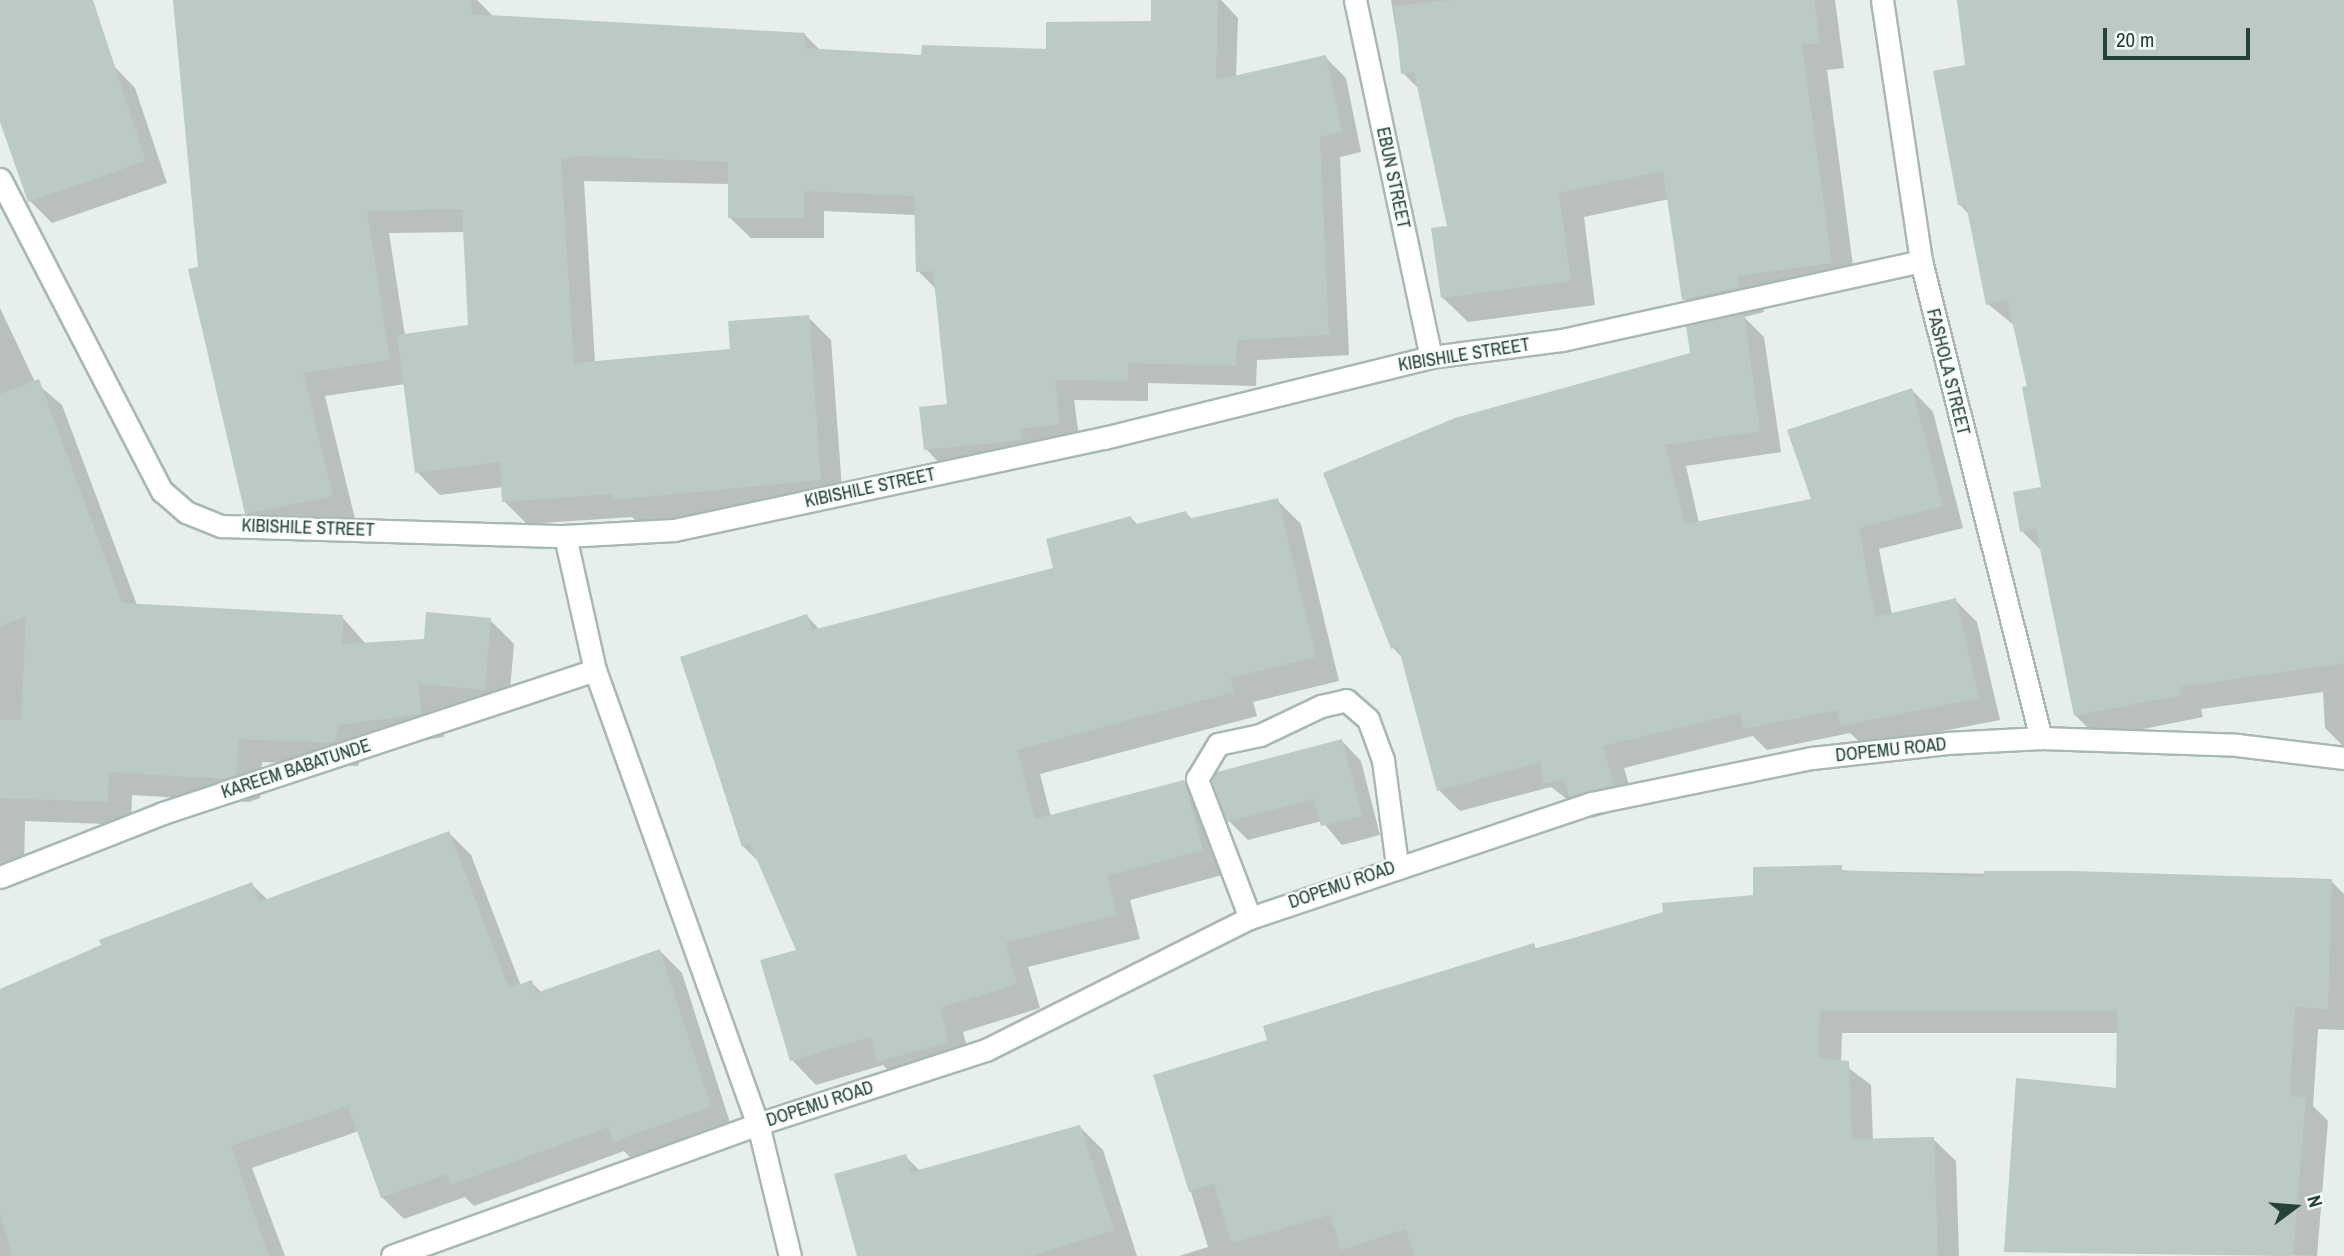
<!DOCTYPE html>
<html>
<head>
<meta charset="utf-8">
<style>
	body { margin:0 }
	#map { position:relative; width:2344px; height:1256px; overflow:hidden; background:#e6efeb; font-family:"Archivo Narrow",sans-serif }
	div>[style] { position:absolute }
	[style*='--x'] { left:calc(var(--x)*1px); top:calc(var(--y)*1px); width:calc(var(--w)*1px); rotate:calc(var(--a)*1deg) }
	.shadow>* { inset:0; background:#0003 }
	.building>* { inset:0; background:#bbcac4 }
	.roads { filter:drop-shadow(2px 0 #a8b8b2) drop-shadow(-2px 0 #a8b8b2) drop-shadow(0 2px #a8b8b2) drop-shadow(0 -2px #a8b8b2) }
	.service>* { height:21px; margin:-10.5px; padding:0 10.5px; transform-origin:10.5px; border-radius:10.5px; background:#fff }
	.minor>* { height:21px; margin:-10.5px; padding:0 10.5px; transform-origin:10.5px; border-radius:10.5px; background:#fff }
	.secondary>* { height:21px; margin:-10.5px; padding:0 10.5px; transform-origin:10.5px; border-radius:10.5px; background:#fff }
	span { translate:-50% -50%; white-space:nowrap; text-align:center; line-height:1.15; -webkit-text-stroke:5px #f7fbf9; paint-order:stroke }
	.street-label { font-size:18px; color:#24423a }
	.north { position:absolute; left:2260px; top:1172px; width:70px; height:70px; -webkit-text-stroke:5px #f7fbf9; paint-order:stroke; rotate:74deg; font-size:19px; font-weight:700; line-height:28px; text-align:center; color:#24423a }
	.north::after { content:''; display:block; margin:auto; width:24px; height:32px; background:#24423a; clip-path:polygon(50% 0,100% 100%,50% 72%,0 100%) }
	.scale { position:absolute; left:2103px; top:28px; width:147px; height:32px; box-sizing:border-box; border:4px solid #24423a; border-top:0; padding-left:9px; font-size:21px; line-height:24px; white-space:nowrap; color:#24423a; -webkit-text-stroke:5px #f7fbf9; paint-order:stroke }
</style>
</head>
<body>
<div id="map">
	<div class="shadow">
		<div style="clip-path:polygon(0 0,89px 0,114px 66px,135px 88px,167px 183px,52px 223px,30px 201px,0 108px)"></div>
		<div style="clip-path:polygon(evenodd,218px 0,477px 0,494px 17px,804px 34px,821px 51px,923px 57px,1048px 51px,1152px 23px,1153px 0,1221px 0,1238px 18px,1236px 77px,1325px 57px,1346px 78px,1361px 152px,1340px 157px,1349px 355px,1257px 360px,1256px 386px,1148px 383px,1148px 401px,1074px 400px,1080px 444px,946px 470px,926px 449px,949px 405px,937px 290px,918px 271px,916px 215px,824px 211px,824px 238px,751px 238px,730px 218px,730px 184px,584px 181px,595px 363px,732px 350px,808px 317px,831px 340px,843px 502px,637px 522px,632px 517px,527px 524px,504px 501px,503px 487px,440px 495px,417px 472px,405px 384px,325px 396px,355px 519px,269px 536px,246px 513px,200px 268px,218px 0,465px 232px,470px 327px,405px 336px,389px 233px,465px 232px)"></div>
		<div style="clip-path:polygon(1391px 0,1835px 0,1844px 68px,1827px 70px,1856px 288px,1763px 301px,1764px 312px,1744px 317px,1764px 337px,1781px 452px,1686px 466px,1699px 523px,1813px 500px,1912px 390px,1933px 412px,1963px 528px,1879px 549px,1892px 615px,1955px 600px,1977px 622px,2000px 720px,1864px 746px,1850px 733px,1767px 750px,1753px 736px,1624px 768px,1635px 806px,1592px 818px,1551px 787px,1460px 811px,1439px 790px,1403px 658px,1393px 648px,1692px 355px,1708px 323px,1684px 299px,1669px 199px,1584px 217px,1595px 305px,1468px 322px,1442px 297px,1449px 227px,1420px 90px,1403px 73px)"></div>
		<div style="clip-path:polygon(1957px 0,2344px 0,2344px 747px,2325px 728px,2323px 692px,2201px 709px,2203px 717px,2098px 738px,2075px 715px,2043px 552px,2022px 531px,2043px 488px,2029px 387px,2015px 326px,1988px 304px,1970px 215px,1959px 204px,1967px 66px)"></div>
		<div style="clip-path:polygon(0 308px,35px 382px,62px 405px,137px 605px,342px 617px,366px 644px,426px 641px,490px 620px,514px 644px,508px 713px,442px 707px,444px 737px,363px 749px,358px 766px,262px 762px,260px 798px,249px 802px,132px 795px,131px 825px,25px 821px,24px 869px,0 869px)"></div>
		<div style="clip-path:polygon(1277px 500px,1301px 524px,1339px 681px,1253px 702px,1257px 716px,1040px 774px,1051px 817px,1184px 782px,1208px 806px,1226px 874px,1130px 900px,1140px 939px,1028px 967px,1040px 1008px,963px 1032px,972px 1066px,903px 1085px,883px 1065px,816px 1085px,792px 1060px,798px 951px,760px 863px,743px 846px,807px 616px,820px 630px,1055px 569px,1131px 518px,1138px 525px,1186px 513px,1193px 520px)"></div>
		<div style="clip-path:polygon(1342px 741px,1361px 761px,1380px 835px,1342px 845px,1322px 821px,1248px 840px,1229px 821px)"></div>
		<div style="clip-path:polygon(449px 833px,471px 855px,521px 986px,531px 982px,542px 993px,660px 951px,682px 973px,732px 1129px,636px 1163px,624px 1151px,474px 1206px,465px 1197px,404px 1219px,382px 1197px,359px 1131px,252px 1168px,285px 1256px,0 1256px,0 991px,251px 884px,268px 900px)"></div>
		<div style="clip-path:polygon(1754px 869px,2331px 881px,2344px 894px,2344px 1030px,2318px 1029px,2313px 1106px,2328px 1121px,2317px 1256px,2006px 1251px,2118px 1090px,2118px 1033px,1842px 1033px,1841px 1062px,1871px 1085px,1873px 1140px,1933px 1139px,1956px 1161px,1959px 1256px,1179px 1256px,1208px 1247px,1155px 1076px,1269px 1041px,1265px 1027px,1373px 992px,1664px 914px,1755px 896px)"></div>
		<div style="clip-path:polygon(1080px 1127px,1103px 1150px,1137px 1256px,859px 1256px,905px 1156px,921px 1172px)"></div>
	</div>
	<div class="building">
		<div style="clip-path:polygon(0 0,93px 0,146px 161px,28px 202px,0 122px)"></div>
		<div style="clip-path:polygon(173px 0,471px 0,472px 14px,805px 33px,805px 48px,921px 55px,922px 45px,1046px 49px,1046px 22px,1151px 21px,1151px 0,1218px 0,1216px 80px,1326px 55px,1342px 132px,1320px 137px,1329px 335px,1237px 340px,1236px 366px,1128px 363px,1128px 381px,1055px 380px,1060px 424px,1020px 429px,1022px 440px,924px 450px,919px 407px,947px 404px,933px 271px,916px 272px,914px 196px,804px 191px,804px 218px,728px 218px,728px 162px,580px 156px,561px 159px,574px 363px,730px 349px,728px 321px,809px 315px,821px 480px,612px 500px,612px 494px,502px 502px,500px 462px,415px 473px,397px 335px,468px 325px,462px 209px,367px 211px,390px 360px,303px 373px,333px 496px,245px 514px,188px 269px,198px 267px)"></div>
		<div style="clip-path:polygon(1450px 0,1814px 0,1820px 43px,1802px 45px,1832px 263px,1738px 276px,1740px 287px,1682px 300px,1663px 171px,1559px 193px,1571px 281px,1441px 298px,1431px 228px,1447px 226px,1414px 72px,1401px 74px,1394px 6px)"></div>
		<div style="clip-path:polygon(1957px 0,2344px 0,2344px 663px,2180px 687px,2181px 695px,2074px 716px,2036px 529px,2020px 532px,2013px 492px,2041px 487px,2022px 387px,2027px 386px,2007px 299px,1986px 305px,1966px 204px,1958px 205px,1933px 71px,1965px 65px)"></div>
		<div style="clip-path:polygon(1744px 313px,1760px 431px,1665px 445px,1685px 524px,1811px 499px,1787px 430px,1912px 388px,1943px 506px,1859px 528px,1875px 617px,1956px 598px,1979px 698px,1840px 726px,1837px 710px,1743px 729px,1740px 713px,1603px 746px,1614px 785px,1569px 797px,1564px 780px,1544px 783px,1540px 762px,1437px 791px,1398px 646px,1391px 649px,1323px 473px,1455px 418px,1690px 353px,1686px 326px)"></div>
		<div style="clip-path:polygon(39px 379px,122px 603px,343px 615px,342px 644px,424px 639px,426px 612px,491px 618px,485px 690px,419px 684px,421px 714px,339px 725px,334px 743px,239px 739px,236px 775px,224px 779px,109px 772px,108px 802px,0 798px,0 720px,21px 720px,26px 616px,0 627px,0 394px)"></div>
		<div style="clip-path:polygon(1278px 498px,1316px 657px,1230px 678px,1234px 692px,1017px 750px,1035px 819px,1184px 780px,1203px 850px,1107px 876px,1117px 915px,1005px 943px,1017px 984px,940px 1008px,949px 1042px,877px 1062px,871px 1037px,790px 1061px,760px 960px,796px 950px,750px 844px,742px 847px,680px 657px,807px 614px,812px 630px,1053px 568px,1046px 539px,1131px 516px,1133px 525px,1186px 511px,1188px 519px)"></div>
		<div style="clip-path:polygon(1342px 739px,1362px 816px,1321px 826px,1314px 799px,1227px 822px,1212px 780px,1217px 772px)"></div>
		<div style="clip-path:polygon(449px 831px,509px 988px,532px 980px,536px 993px,660px 949px,711px 1107px,613px 1142px,608px 1127px,451px 1185px,447px 1174px,381px 1198px,348px 1106px,231px 1146px,269px 1256px,12px 1256px,0 1213px,0 989px,101px 945px,99px 940px,252px 882px,259px 902px)"></div>
		<div style="clip-path:polygon(1842px 865px,1842px 870px,1984px 877px,1984px 871px,2073px 871px,2332px 879px,2328px 1009px,2295px 1007px,2290px 1096px,2306px 1097px,2293px 1256px,2004px 1252px,2016px 1078px,2116px 1088px,2117px 1011px,1820px 1011px,1818px 1058px,1849px 1061px,1852px 1139px,1934px 1137px,1938px 1256px,1414px 1256px,1406px 1229px,1341px 1250px,1330px 1215px,1231px 1243px,1214px 1184px,1189px 1192px,1153px 1075px,1267px 1040px,1263px 1026px,1534px 943px,1536px 949px,1663px 912px,1662px 903px,1753px 895px,1753px 867px)"></div>
		<div style="clip-path:polygon(1080px 1125px,1114px 1230px,1031px 1256px,857px 1256px,834px 1174px,906px 1154px,911px 1172px)"></div>
	</div>
	<div class="roads">
		<div class="service">
			<div style="--x:1250;--y:918;--w:149;--a:-110.9"></div>
			<div style="--x:1197;--y:779;--w:41;--a:-59"></div>
			<div style="--x:1218;--y:744;--w:43;--a:-12.1"></div>
			<div style="--x:1260;--y:735;--w:68;--a:-25.4"></div>
			<div style="--x:1321;--y:706;--w:26;--a:-13"></div>
			<div style="--x:1346;--y:700;--w:29;--a:41"></div>
			<div style="--x:1368;--y:719;--w:44;--a:69.9"></div>
			<div style="--x:1383;--y:760;--w:106;--a:82.4"></div>
		</div>
		<div class="minor">
			<div style="--x:1355;--y:0;--w:365;--a:78"></div>
			<div style="--x:1882;--y:0;--w:264;--a:81.5"></div>
			<div style="--x:1921;--y:261;--w:492;--a:75.9"></div>
			<div style="--x:0;--y:179;--w:352;--a:62.6"></div>
			<div style="--x:162;--y:491;--w:32;--a:41"></div>
			<div style="--x:186;--y:512;--w:38;--a:22"></div>
			<div style="--x:221;--y:526;--w:344;--a:1.7"></div>
			<div style="--x:565;--y:536;--w:109;--a:-3.2"></div>
			<div style="--x:674;--y:530;--w:440;--a:-12.1"></div>
			<div style="--x:1104;--y:438;--w:337;--a:-13.9"></div>
			<div style="--x:1431;--y:357;--w:132;--a:-7.4"></div>
			<div style="--x:1562;--y:340;--w:368;--a:-12.4"></div>
			<div style="--x:565;--y:536;--w:137;--a:77.4"></div>
			<div style="--x:595;--y:670;--w:482;--a:70.3"></div>
			<div style="--x:758;--y:1124;--w:136;--a:76.4"></div>
			<div style="--x:0;--y:877;--w:175;--a:-21.4"></div>
			<div style="--x:163;--y:813;--w:455;--a:-18.3"></div>
		</div>
		<div class="secondary">
			<div style="--x:392;--y:1256;--w:389;--a:-19.8"></div>
			<div style="--x:758;--y:1124;--w:240;--a:-18"></div>
			<div style="--x:986;--y:1050;--w:295;--a:-26.6"></div>
			<div style="--x:1250;--y:918;--w:361;--a:-18.6"></div>
			<div style="--x:1592;--y:803;--w:225;--a:-11.6"></div>
			<div style="--x:1812;--y:758;--w:136;--a:-6.3"></div>
			<div style="--x:1947;--y:743;--w:94;--a:-3"></div>
			<div style="--x:2041;--y:738;--w:196;--a:2"></div>
			<div style="--x:2237;--y:745;--w:108;--a:6.9"></div>
		</div>
	</div>
	<div class="street-label">
		<span style="left:1393px;top:178px;rotate:78deg">EBUN STREET</span>
		<span style="left:1464px;top:355px;rotate:-9deg">KIBISHILE STREET</span>
		<span style="left:1948px;top:372px;rotate:76deg">FASHOLA STREET</span>
		<span style="left:870px;top:488px;rotate:-12deg">KIBISHILE STREET</span>
		<span style="left:308px;top:528px;rotate:2deg">KIBISHILE STREET</span>
		<span style="left:1891px;top:750px;rotate:-6deg">DOPEMU ROAD</span>
		<span style="left:296px;top:769px;rotate:-18deg">KAREEM BABATUNDE</span>
		<span style="left:1342px;top:885px;rotate:-19deg">DOPEMU ROAD</span>
		<span style="left:820px;top:1104px;rotate:-18deg">DOPEMU ROAD</span>
	</div>
	<div class="north">N</div>
	<div class="scale">20 m</div>
</div>
</body>
</html>
